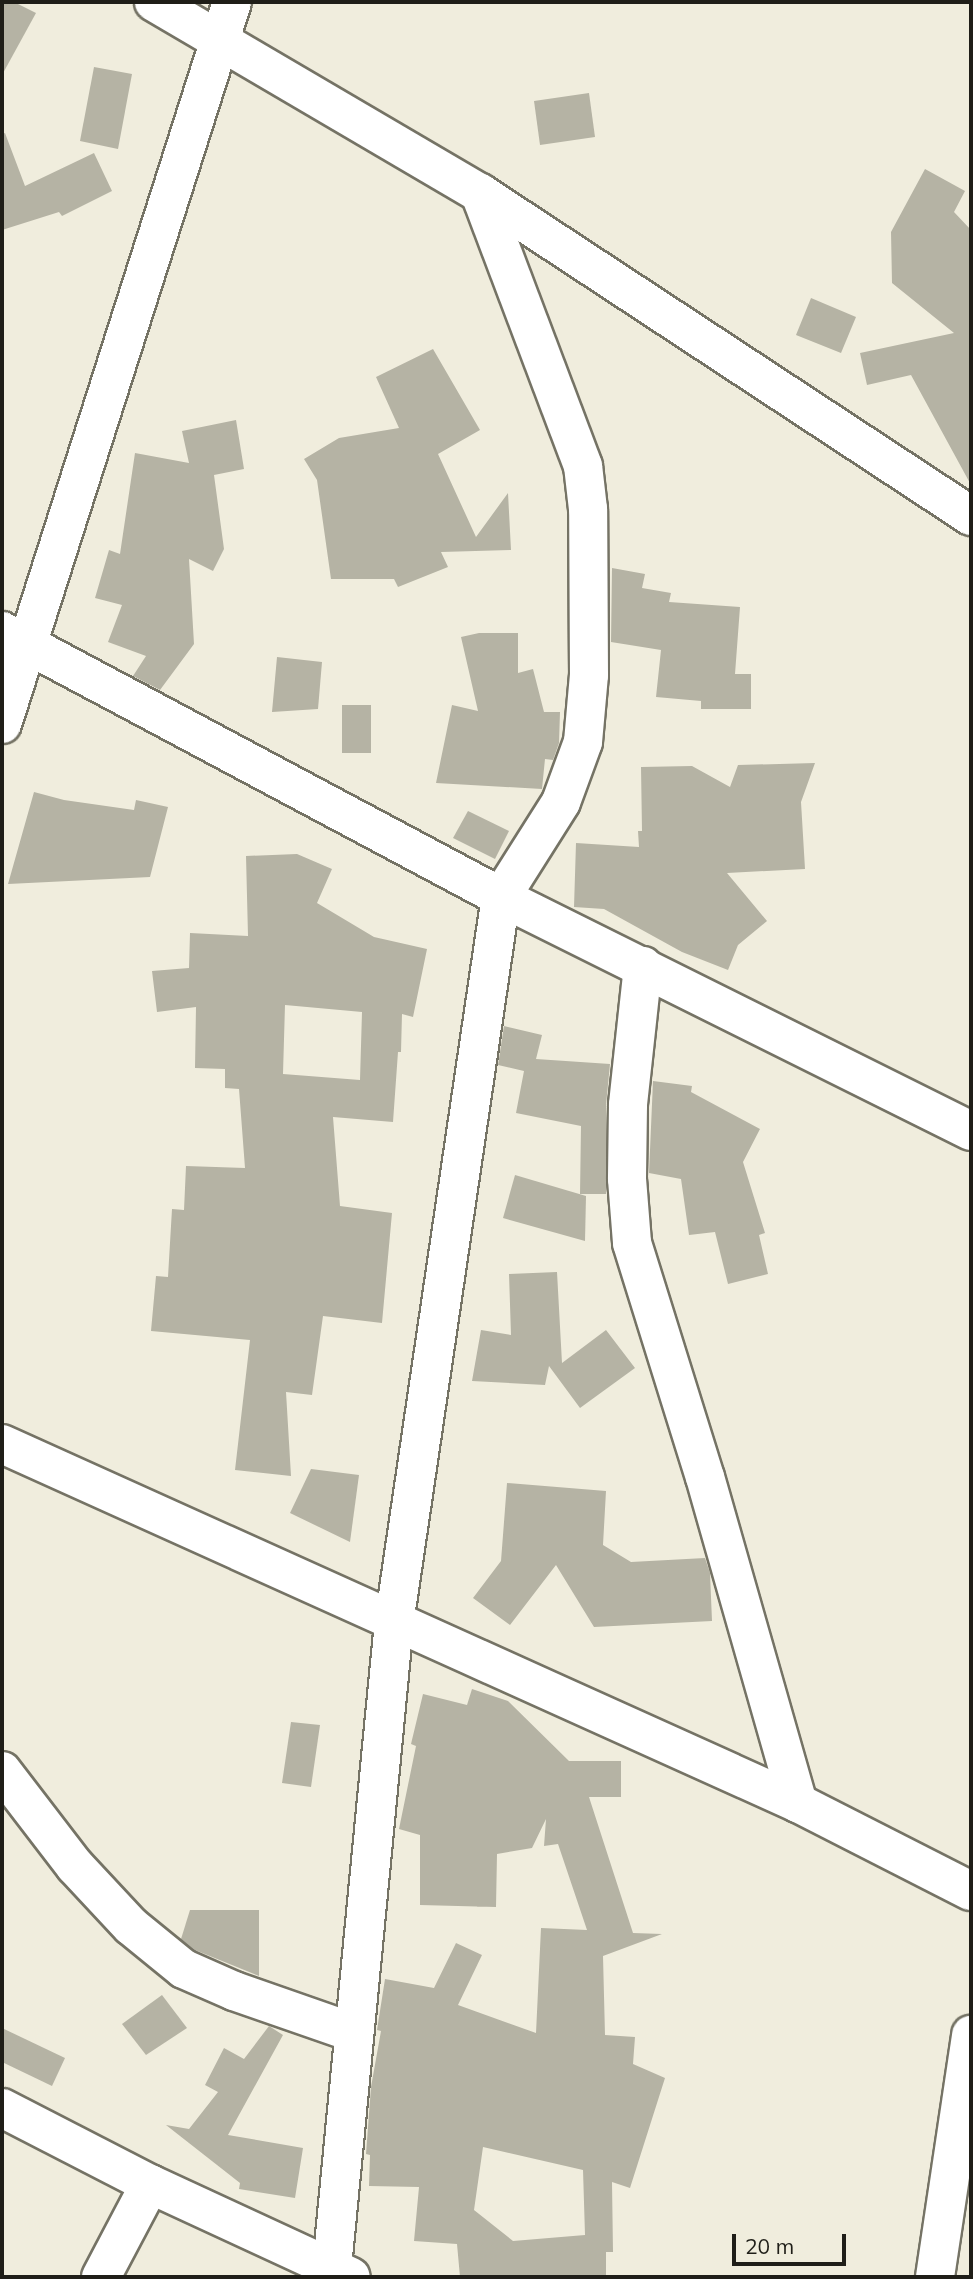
<!DOCTYPE html>
<html>
<head>
<meta charset="utf-8">
<style>
	body { margin:0 }
	#map { position:relative; width:973px; height:2279px; overflow:hidden; background:#f0eddd; font-family:Mulish,sans-serif }
	div>[style] { position:absolute }
	[style*='--x'] { left:calc(var(--x)*1px); top:calc(var(--y)*1px); width:calc(var(--w)*1px); rotate:calc(var(--a)*1deg) }
	.building>* { inset:0; background:#b5b3a4 }
	.roads { filter:drop-shadow(2px 0 #757365) drop-shadow(-2px 0 #757365) drop-shadow(0 2px #757365) drop-shadow(0 -2px #757365) }
	.minor>* { height:38px; margin:-19px; padding:0 19px; transform-origin:19px; border-radius:19px; background:#fff }
	span { translate:-50% -50%; white-space:nowrap; text-align:center; line-height:1.15; -webkit-text-stroke:7px #f0eddd; paint-order:stroke }
	.frame { position:absolute; inset:0; border:4px solid #1f1e18; pointer-events:none }
	.scale { position:absolute; left:732px; top:2234px; width:114px; height:32px; box-sizing:border-box; border:4px solid #1f1e18; border-top:0; padding-left:9px; font-size:21px; line-height:24px; white-space:nowrap; color:#1f1e18; -webkit-text-stroke:5px #f0eddd; paint-order:stroke }
</style>
</head>
<body>
<div id="map">
	<div class="building">
		<div style="clip-path:polygon(2px 2px,14px 2px,36px 13px,2px 75px)"></div>
		<div style="clip-path:polygon(94px 67px,132px 74px,118px 149px,80px 141px)"></div>
		<div style="clip-path:polygon(589px 93px,595px 137px,540px 145px,534px 101px)"></div>
		<div style="clip-path:polygon(5px 133px,25px 186px,94px 153px,112px 191px,62px 216px,59px 212px,2px 230px,2px 134px)"></div>
		<div style="clip-path:polygon(925px 169px,965px 191px,954px 212px,971px 230px,971px 485px,911px 375px,867px 385px,860px 353px,954px 333px,892px 283px,891px 232px)"></div>
		<div style="clip-path:polygon(811px 298px,856px 317px,841px 353px,796px 335px)"></div>
		<div style="clip-path:polygon(433px 349px,480px 430px,438px 454px,476px 537px,508px 493px,511px 550px,441px 552px,448px 567px,398px 587px,394px 579px,331px 579px,317px 480px,304px 459px,339px 438px,399px 428px,376px 377px)"></div>
		<div style="clip-path:polygon(236px 420px,244px 469px,214px 475px,224px 549px,213px 571px,189px 559px,194px 644px,160px 690px,133px 676px,146px 656px,108px 642px,122px 605px,95px 598px,109px 550px,120px 554px,135px 453px,189px 463px,182px 431px)"></div>
		<div style="clip-path:polygon(612px 568px,645px 574px,642px 588px,671px 593px,669px 602px,740px 607px,735px 674px,751px 674px,751px 709px,701px 709px,701px 701px,656px 697px,661px 650px,611px 642px)"></div>
		<div style="clip-path:polygon(479px 633px,518px 633px,518px 673px,533px 669px,544px 712px,560px 712px,559px 743px,553px 760px,545px 759px,542px 789px,436px 783px,452px 705px,478px 711px,461px 637px)"></div>
		<div style="clip-path:polygon(277px 657px,322px 662px,318px 709px,272px 712px)"></div>
		<div style="clip-path:polygon(342px 705px,371px 705px,371px 753px,342px 753px)"></div>
		<div style="clip-path:polygon(815px 763px,801px 802px,805px 869px,727px 873px,767px 921px,738px 945px,728px 970px,682px 952px,604px 909px,574px 907px,576px 843px,639px 847px,638px 831px,642px 831px,641px 767px,692px 766px,730px 787px,738px 765px)"></div>
		<div style="clip-path:polygon(34px 792px,64px 800px,134px 810px,136px 800px,168px 807px,150px 877px,8px 884px)"></div>
		<div style="clip-path:polygon(468px 811px,509px 831px,495px 859px,453px 838px)"></div>
		<div style="clip-path:polygon(evenodd,297px 854px,332px 869px,317px 903px,374px 937px,427px 949px,413px 1017px,402px 1014px,401px 1052px,398px 1052px,393px 1122px,333px 1117px,340px 1206px,392px 1213px,382px 1323px,323px 1316px,312px 1395px,286px 1392px,291px 1476px,235px 1470px,250px 1340px,151px 1331px,156px 1276px,168px 1277px,172px 1209px,184px 1210px,186px 1166px,245px 1168px,239px 1089px,225px 1088px,225px 1069px,195px 1068px,196px 1007px,157px 1012px,152px 971px,189px 968px,190px 933px,248px 936px,246px 856px,297px 854px,285px 1005px,362px 1012px,360px 1080px,283px 1074px,285px 1005px)"></div>
		<div style="clip-path:polygon(504px 1026px,542px 1035px,536px 1059px,610px 1064px,606px 1105px,606px 1194px,580px 1194px,581px 1126px,516px 1113px,524px 1071px,498px 1065px)"></div>
		<div style="clip-path:polygon(653px 1081px,692px 1086px,691px 1092px,760px 1129px,743px 1162px,765px 1233px,759px 1235px,768px 1274px,728px 1284px,715px 1232px,689px 1235px,681px 1179px,649px 1173px)"></div>
		<div style="clip-path:polygon(515px 1175px,586px 1196px,585px 1241px,503px 1218px)"></div>
		<div style="clip-path:polygon(557px 1272px,562px 1363px,606px 1330px,635px 1368px,580px 1408px,549px 1366px,545px 1385px,472px 1381px,481px 1330px,511px 1335px,509px 1274px)"></div>
		<div style="clip-path:polygon(311px 1469px,359px 1475px,350px 1542px,290px 1513px)"></div>
		<div style="clip-path:polygon(507px 1483px,606px 1491px,603px 1545px,631px 1562px,705px 1558px,710px 1573px,712px 1621px,594px 1627px,556px 1565px,510px 1625px,473px 1598px,501px 1561px)"></div>
		<div style="clip-path:polygon(evenodd,472px 1689px,508px 1701px,569px 1761px,621px 1761px,621px 1797px,589px 1797px,633px 1933px,662px 1934px,603px 1956px,605px 2035px,635px 2037px,633px 2064px,665px 2078px,630px 2188px,612px 2182px,613px 2252px,606px 2252px,606px 2277px,460px 2277px,457px 2244px,414px 2241px,419px 2187px,369px 2186px,370px 2155px,366px 2154px,371px 2087px,381px 2031px,377px 2030px,385px 1979px,434px 1988px,456px 1943px,482px 1955px,458px 2005px,536px 2033px,541px 1928px,587px 1930px,558px 1844px,544px 1846px,546px 1819px,532px 1848px,497px 1854px,496px 1907px,420px 1905px,420px 1835px,399px 1829px,416px 1746px,411px 1744px,423px 1694px,467px 1705px,472px 1689px,483px 2147px,583px 2170px,585px 2235px,513px 2241px,474px 2210px,483px 2147px)"></div>
		<div style="clip-path:polygon(291px 1722px,320px 1725px,311px 1787px,282px 1783px)"></div>
		<div style="clip-path:polygon(190px 1910px,259px 1910px,259px 1976px,195px 1950px,181px 1939px)"></div>
		<div style="clip-path:polygon(162px 1995px,187px 2028px,146px 2055px,122px 2024px)"></div>
		<div style="clip-path:polygon(269px 2026px,283px 2035px,228px 2135px,303px 2148px,295px 2198px,239px 2189px,240px 2183px,166px 2125px,189px 2129px,218px 2092px,205px 2085px,224px 2048px,244px 2059px)"></div>
		<div style="clip-path:polygon(2px 2028px,65px 2058px,52px 2086px,2px 2062px)"></div>
	</div>
	<div class="roads">
		<div class="minor">
			<div style="--x:154;--y:2;--w:378;--a:30.4"></div>
			<div style="--x:480;--y:193;--w:588;--a:33.34"></div>
			<div style="--x:2;--y:631;--w:565;--a:28.06"></div>
			<div style="--x:501;--y:897;--w:525;--a:26.47"></div>
			<div style="--x:2;--y:724;--w:758;--a:-72.33"></div>
			<div style="--x:643;--y:966;--w:140;--a:96.2"></div>
			<div style="--x:628;--y:1105;--w:74;--a:90.8"></div>
			<div style="--x:627;--y:1179;--w:64;--a:85.5"></div>
			<div style="--x:632;--y:1243;--w:245;--a:72.7"></div>
			<div style="--x:705;--y:1477;--w:339;--a:74.1"></div>
			<div style="--x:2;--y:1444;--w:873;--a:24.28"></div>
			<div style="--x:798;--y:1803;--w:194;--a:27"></div>
			<div style="--x:2;--y:1771;--w:120;--a:52.5"></div>
			<div style="--x:75;--y:1866;--w:82;--a:47"></div>
			<div style="--x:131;--y:1926;--w:68;--a:39.1"></div>
			<div style="--x:184;--y:1969;--w:55;--a:23.7"></div>
			<div style="--x:234;--y:1991;--w:125;--a:19.2"></div>
			<div style="--x:2;--y:2108;--w:166;--a:27.2"></div>
			<div style="--x:150;--y:2184;--w:221;--a:24.8"></div>
			<div style="--x:101;--y:2277;--w:105;--a:-62.2"></div>
			<div style="--x:331;--y:2277;--w:657;--a:-84.5"></div>
			<div style="--x:394;--y:1623;--w:734;--a:-81.62"></div>
			<div style="--x:501;--y:897;--w:112;--a:-57.7"></div>
			<div style="--x:561;--y:802;--w:64;--a:-69.9"></div>
			<div style="--x:583;--y:742;--w:67;--a:-84.9"></div>
			<div style="--x:589;--y:675;--w:166;--a:-90.3"></div>
			<div style="--x:588;--y:509;--w:43;--a:-96.6"></div>
			<div style="--x:583;--y:466;--w:292;--a:-110.7"></div>
			<div style="--x:935;--y:2277;--w:245;--a:-81.5"></div>
		</div>
	</div>
	<div class="frame"></div>
	<div class="scale">20 m</div>
</div>
</body>
</html>
